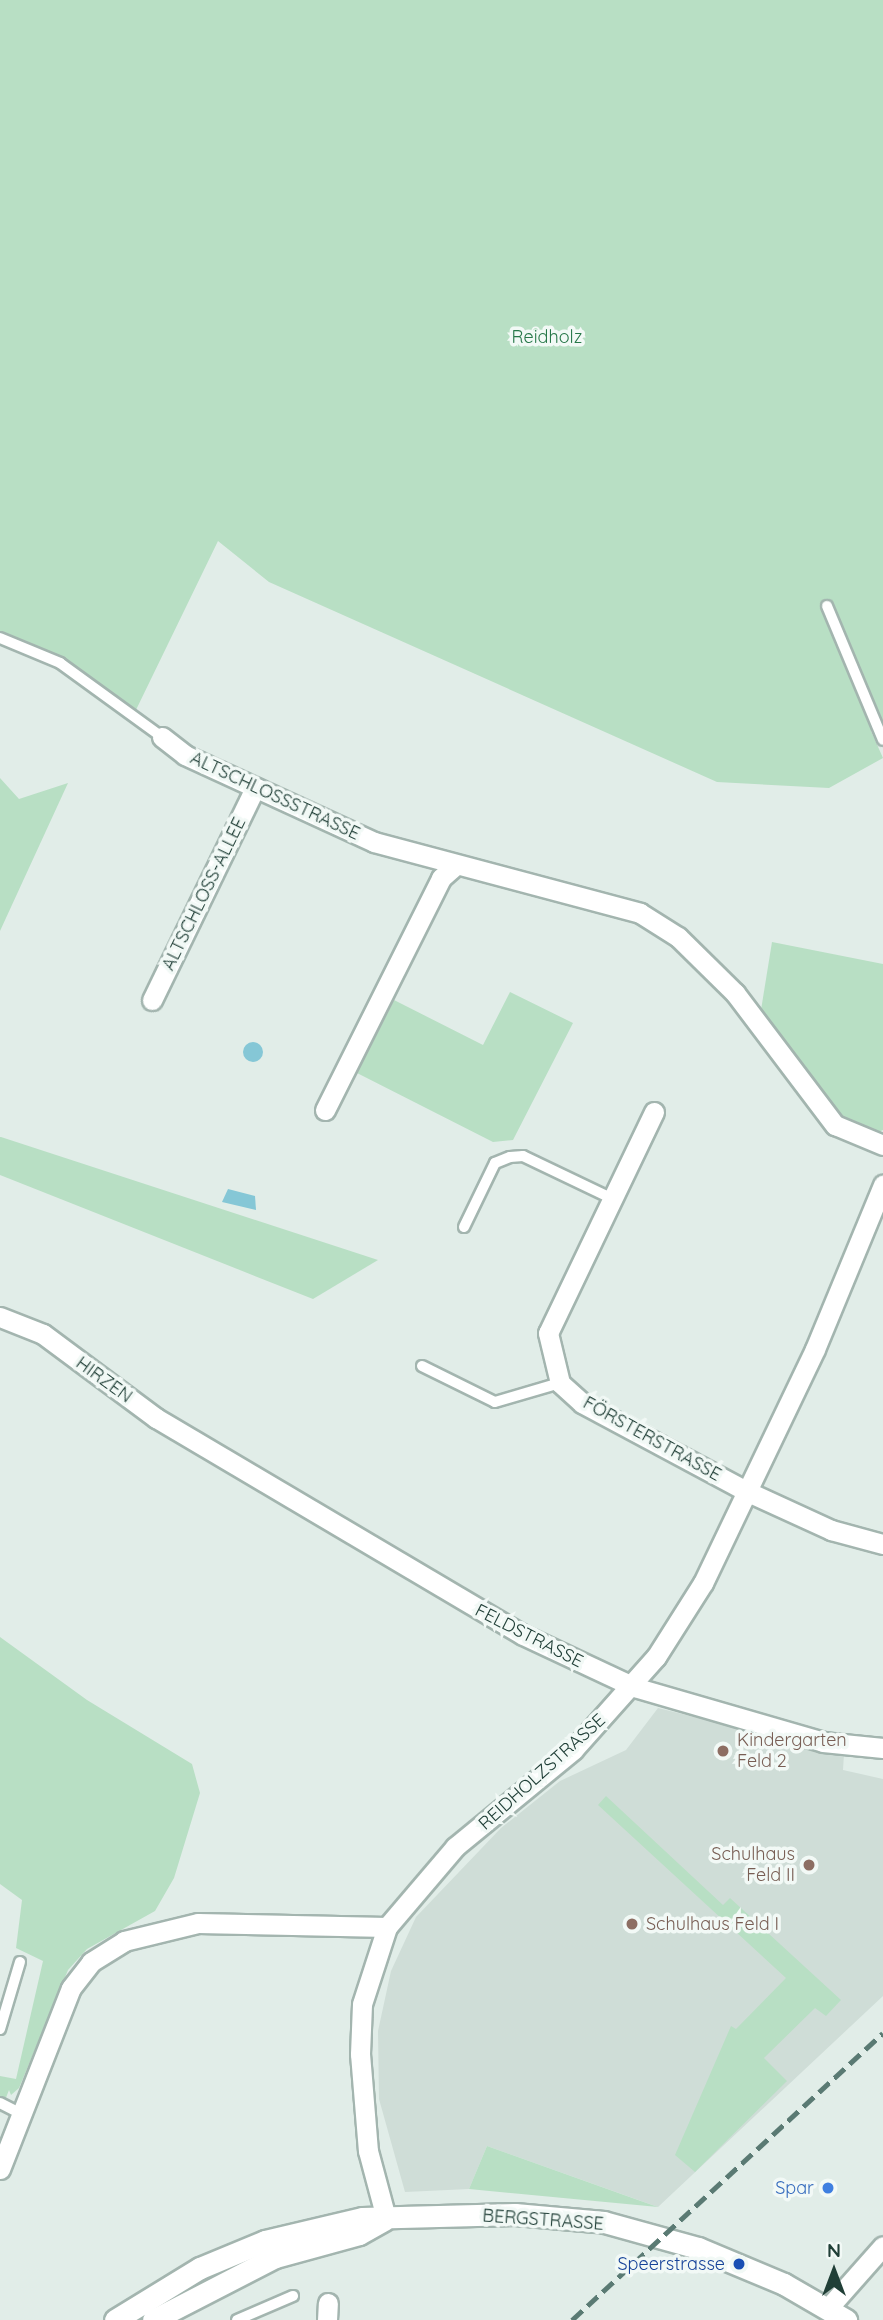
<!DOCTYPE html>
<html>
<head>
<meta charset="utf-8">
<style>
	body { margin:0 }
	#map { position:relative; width:883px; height:2320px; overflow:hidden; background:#e1ede8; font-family:Quicksand,sans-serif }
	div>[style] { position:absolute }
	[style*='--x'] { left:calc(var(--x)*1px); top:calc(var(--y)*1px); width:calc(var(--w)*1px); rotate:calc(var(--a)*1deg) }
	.built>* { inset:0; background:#cfddd7 }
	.green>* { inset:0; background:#b8dfc4 }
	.water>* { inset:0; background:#85c7d6 }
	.round { border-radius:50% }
	.roads { filter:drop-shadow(2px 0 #a3b5af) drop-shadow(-2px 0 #a3b5af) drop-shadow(0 2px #a3b5af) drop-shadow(0 -2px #a3b5af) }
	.lane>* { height:10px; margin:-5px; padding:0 5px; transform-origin:5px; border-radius:5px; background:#fff }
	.street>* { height:19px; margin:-9.5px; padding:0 9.5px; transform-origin:9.5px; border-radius:9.5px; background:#fff }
	.secondary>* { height:21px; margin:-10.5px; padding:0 10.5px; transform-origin:10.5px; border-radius:10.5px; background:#fff }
	.rail>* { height:5px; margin-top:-2.5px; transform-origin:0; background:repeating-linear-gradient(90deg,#5a7a73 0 14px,transparent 0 21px) }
	.dots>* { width:19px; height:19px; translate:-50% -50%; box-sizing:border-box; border:4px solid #f2f9f6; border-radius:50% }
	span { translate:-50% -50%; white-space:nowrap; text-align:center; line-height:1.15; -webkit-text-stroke:7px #f2f9f6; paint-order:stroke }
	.park-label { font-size:18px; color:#277849 }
	.street-label { font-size:18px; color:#203f37 }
	.education-label { font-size:18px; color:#785e54 }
	.left { translate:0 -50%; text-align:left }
	.right { translate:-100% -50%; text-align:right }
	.shop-label { font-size:18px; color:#366cbe }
	.transit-label { font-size:18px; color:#164399 }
	.north { position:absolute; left:799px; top:2236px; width:70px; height:70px; -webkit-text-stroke:5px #f2f9f6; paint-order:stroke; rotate:0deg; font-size:19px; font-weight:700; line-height:28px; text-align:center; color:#203f37 }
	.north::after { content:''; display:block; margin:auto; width:24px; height:32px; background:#203f37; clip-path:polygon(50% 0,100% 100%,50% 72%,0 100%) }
</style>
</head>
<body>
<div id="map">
	<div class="built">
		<div style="clip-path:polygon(658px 1708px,844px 1754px,843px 1770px,883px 1779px,883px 1996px,658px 2207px,487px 2146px,469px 2189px,405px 2192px,379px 2099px,378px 2031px,391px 1971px,416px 1917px,501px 1828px,560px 1781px,626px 1750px)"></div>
	</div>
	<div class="green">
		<div style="clip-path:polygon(0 0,883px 0,883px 721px,871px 731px,883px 758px,829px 788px,717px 782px,269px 582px,218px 541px,134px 714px,60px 663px,0 638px)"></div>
		<div style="clip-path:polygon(0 778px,19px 799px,68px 783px,0 931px)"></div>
		<div style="clip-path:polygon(772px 942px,883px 964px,883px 1130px,874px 1134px,836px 1115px,761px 1010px)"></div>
		<div style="clip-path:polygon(510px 992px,573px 1023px,513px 1140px,493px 1142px,357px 1073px,394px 1000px,483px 1045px)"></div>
		<div style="clip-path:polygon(0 1137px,1px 1137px,378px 1260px,313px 1299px,0 1175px)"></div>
		<div style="clip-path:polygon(0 1637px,87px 1700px,192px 1764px,200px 1793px,174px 1878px,155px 1911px,87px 1949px,68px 1970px,19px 2088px,11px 2095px,9px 2090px,0 2113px,0 2076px,16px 2079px,43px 1961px,16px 1948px,22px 1900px,0 1884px)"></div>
		<div style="clip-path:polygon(606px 1796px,723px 1905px,730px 1898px,841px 2000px,826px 2016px,815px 2008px,764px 2058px,787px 2081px,695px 2172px,675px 2155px,731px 2026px,736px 2029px,786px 1978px,598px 1805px)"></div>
		<div style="clip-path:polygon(487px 2146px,638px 2200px,658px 2207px,469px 2189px)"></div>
	</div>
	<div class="water">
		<div class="round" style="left:243px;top:1042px;width:20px;height:20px"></div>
		<div style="clip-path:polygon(228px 1189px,255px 1196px,256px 1210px,222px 1202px)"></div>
	</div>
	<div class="roads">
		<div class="lane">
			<div style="--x:827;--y:606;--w:145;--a:67.3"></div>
			<div style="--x:0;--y:638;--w:65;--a:22.6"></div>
			<div style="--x:60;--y:663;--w:126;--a:36"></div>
			<div style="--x:464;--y:1227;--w:71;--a:-64.2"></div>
			<div style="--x:495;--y:1163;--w:16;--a:-22"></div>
			<div style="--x:510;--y:1157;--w:13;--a:-4"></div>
			<div style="--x:523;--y:1156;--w:95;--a:25.5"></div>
			<div style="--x:422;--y:1366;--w:81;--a:26.3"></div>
			<div style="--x:495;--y:1402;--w:68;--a:-16.3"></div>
			<div style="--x:0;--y:2029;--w:70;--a:-73.4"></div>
			<div style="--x:0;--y:2103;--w:22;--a:27"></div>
			<div style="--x:237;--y:2320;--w:61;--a:-23.2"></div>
		</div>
		<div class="street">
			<div style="--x:162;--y:737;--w:29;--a:38"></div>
			<div style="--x:185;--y:755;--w:208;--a:24.7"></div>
			<div style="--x:374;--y:842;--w:275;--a:14.9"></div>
			<div style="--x:640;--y:913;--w:45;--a:32.3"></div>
			<div style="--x:678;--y:937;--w:80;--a:44.5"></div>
			<div style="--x:735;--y:993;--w:166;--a:52.9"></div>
			<div style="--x:835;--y:1125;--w:52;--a:22.6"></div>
			<div style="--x:152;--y:1000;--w:236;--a:-64.1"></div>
			<div style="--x:325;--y:1110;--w:259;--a:-63.4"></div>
			<div style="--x:441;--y:878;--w:20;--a:-41"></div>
			<div style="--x:654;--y:1112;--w:245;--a:115.6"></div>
			<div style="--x:548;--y:1333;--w:51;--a:76.5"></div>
			<div style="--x:560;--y:1383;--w:30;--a:42"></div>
			<div style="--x:582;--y:1403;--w:186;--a:28.2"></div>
			<div style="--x:746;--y:1491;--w:94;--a:24.6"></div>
			<div style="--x:831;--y:1530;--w:54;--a:15.1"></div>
			<div style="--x:0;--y:1317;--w:46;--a:21.6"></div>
			<div style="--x:43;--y:1334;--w:141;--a:36.6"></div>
			<div style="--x:156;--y:1418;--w:426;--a:30.6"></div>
			<div style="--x:523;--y:1635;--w:123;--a:25.1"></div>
			<div style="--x:634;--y:1687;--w:197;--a:16.2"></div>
			<div style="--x:823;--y:1742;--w:60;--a:5.7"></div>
			<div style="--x:0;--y:2169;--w:194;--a:-68.6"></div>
			<div style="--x:71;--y:1988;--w:33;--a:-52"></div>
			<div style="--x:91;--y:1962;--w:39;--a:-32"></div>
			<div style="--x:124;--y:1941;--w:76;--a:-13.7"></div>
			<div style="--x:198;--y:1923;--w:189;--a:1.2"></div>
			<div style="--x:386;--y:2218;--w:69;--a:-105"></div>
			<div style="--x:368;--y:2151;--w:97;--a:-94.7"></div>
			<div style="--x:360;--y:2054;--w:50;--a:-87.7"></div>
			<div style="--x:362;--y:2004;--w:81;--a:-72"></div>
			<div style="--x:387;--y:1927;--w:105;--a:-49.6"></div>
			<div style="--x:455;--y:1847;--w:153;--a:-39.4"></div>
			<div style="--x:573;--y:1750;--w:125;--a:-48.3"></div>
			<div style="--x:656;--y:1657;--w:88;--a:-57.6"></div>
			<div style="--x:703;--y:1583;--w:259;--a:-64.4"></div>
			<div style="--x:815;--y:1349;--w:178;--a:-67.5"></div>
			<div style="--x:829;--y:2307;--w:81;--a:-48.5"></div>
			<div style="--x:327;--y:2320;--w:17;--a:-87"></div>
		</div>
		<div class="secondary">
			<div style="--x:115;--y:2320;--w:100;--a:-31.5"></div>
			<div style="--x:200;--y:2268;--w:70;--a:-22.6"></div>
			<div style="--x:265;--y:2241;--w:100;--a:-13.3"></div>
			<div style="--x:362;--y:2218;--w:153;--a:-1.5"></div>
			<div style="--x:515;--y:2214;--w:89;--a:5.1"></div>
			<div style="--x:604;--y:2222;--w:98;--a:15.5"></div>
			<div style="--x:698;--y:2248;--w:93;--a:22.7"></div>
			<div style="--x:784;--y:2284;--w:72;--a:30.1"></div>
			<div style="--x:153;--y:2320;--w:137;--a:-27.3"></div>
			<div style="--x:275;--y:2257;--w:87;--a:-15.3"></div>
			<div style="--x:359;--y:2234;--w:29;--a:-29"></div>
		</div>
	</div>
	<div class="rail">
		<div style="--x:572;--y:2320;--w:423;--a:-42.7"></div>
	</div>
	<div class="dots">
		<div style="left:723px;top:1751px;background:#8d6e63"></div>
		<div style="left:809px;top:1865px;background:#8d6e63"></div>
		<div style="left:632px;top:1924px;background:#8d6e63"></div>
		<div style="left:828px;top:2188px;background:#3f7fe0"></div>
		<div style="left:739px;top:2264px;background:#1a4fb4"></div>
	</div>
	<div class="park-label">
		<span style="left:547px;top:337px">Reidholz</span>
	</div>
	<div class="street-label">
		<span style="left:275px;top:796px;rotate:25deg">ALTSCHLOSSSTRASSE</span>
		<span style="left:204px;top:894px;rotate:-64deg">ALTSCHLOSS-ALLEE</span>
		<span style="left:104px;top:1380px;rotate:36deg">HIRZEN</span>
		<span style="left:652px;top:1439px;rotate:29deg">FÖRSTERSTRASSE</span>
		<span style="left:529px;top:1636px;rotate:27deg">FELDSTRASSE</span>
		<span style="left:542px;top:1772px;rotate:-42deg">REIDHOLZSTRASSE</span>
		<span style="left:543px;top:2220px;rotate:4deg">BERGSTRASSE</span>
	</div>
	<div class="education-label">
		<span class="left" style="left:737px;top:1751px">Kindergarten<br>Feld 2</span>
		<span class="right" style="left:795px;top:1865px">Schulhaus<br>Feld II</span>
		<span class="left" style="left:646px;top:1924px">Schulhaus Feld I</span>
	</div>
	<div class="shop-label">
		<span class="right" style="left:814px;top:2188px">Spar</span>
	</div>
	<div class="transit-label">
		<span class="right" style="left:725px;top:2264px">Speerstrasse</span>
	</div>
	<div class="north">N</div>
</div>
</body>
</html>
